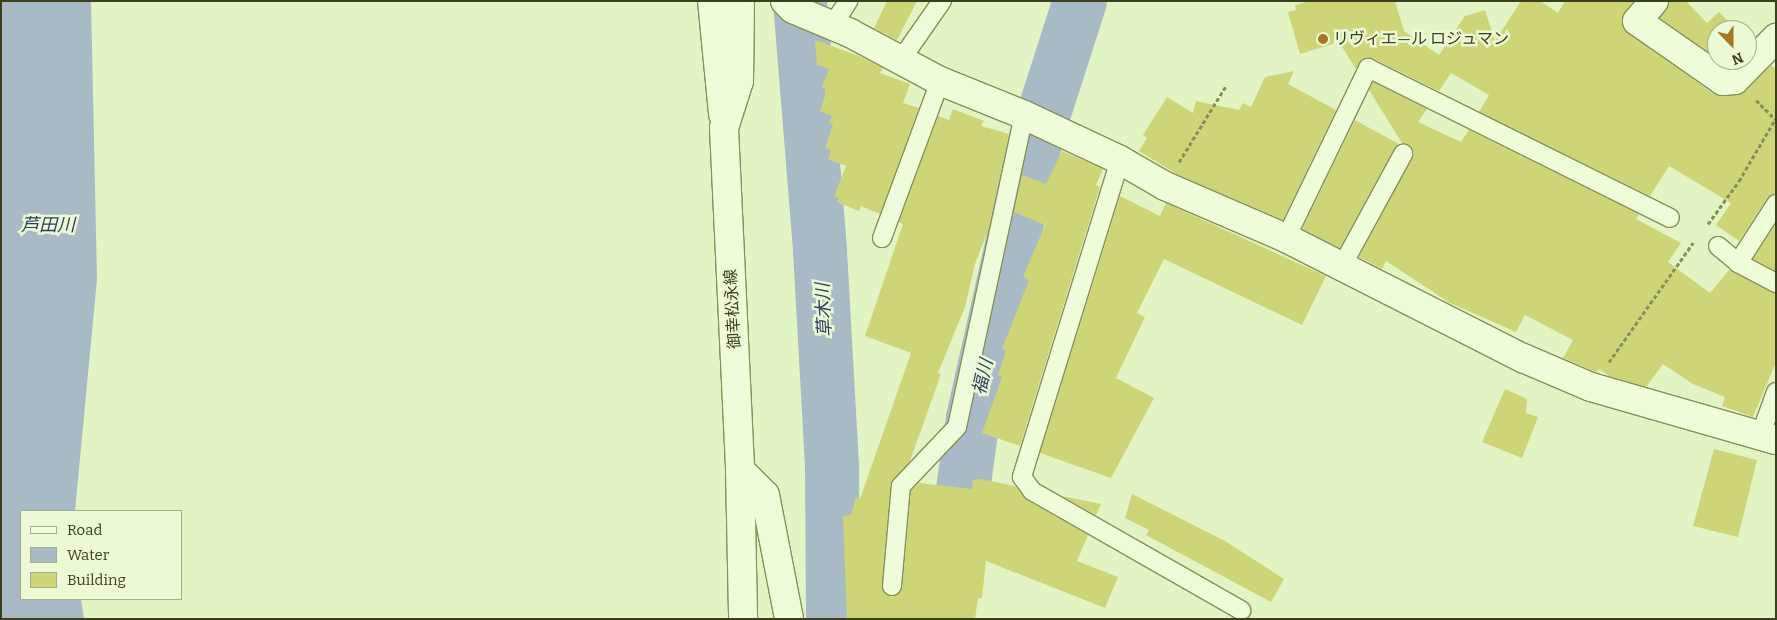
<!DOCTYPE html>
<html>
<head>
<meta charset="utf-8">
<style>
	body { margin:0 }
	#map { position:relative; width:1777px; height:620px; overflow:hidden; background:#e2f3c4; font-family:Bitter,"Noto Sans JP",serif }
	div>[style] { position:absolute }
	[style*='--x'] { left:calc(var(--x)*1px); top:calc(var(--y)*1px); width:calc(var(--w)*1px); rotate:calc(var(--a)*1deg) }
	.water>* { inset:0; background:#a7bac6 }
	.river>* { height:54px; margin:-27px; padding:0 27px; transform-origin:27px; border-radius:27px; background:#a7bac6 }
	.building>* { inset:0; background:#ced576 }
	.path>* { height:3px; margin-top:-1.5px; transform-origin:0; background:repeating-linear-gradient(90deg,#859058 0 4px,transparent 0 6.5px) }
	.roads { filter:drop-shadow(1px 0 #859058) drop-shadow(-1px 0 #859058) drop-shadow(0 1px #859058) drop-shadow(0 -1px #859058) }
	.lane>* { height:18px; margin:-9px; padding:0 9px; transform-origin:9px; border-radius:9px; background:#effcd9 }
	.street>* { height:28px; margin:-14px; padding:0 14px; transform-origin:14px; border-radius:14px; background:#effcd9 }
	.secondary>* { height:28px; margin:-14px; padding:0 14px; transform-origin:14px; border-radius:14px; background:#effcd9 }
	.dots>* { width:14px; height:14px; translate:-50% -50%; box-sizing:border-box; border:2px solid #ecf9d5; border-radius:50% }
	span { translate:-50% -50%; white-space:nowrap; text-align:center; line-height:1.15; -webkit-text-stroke:5px #ecf9d5; paint-order:stroke }
	.poi-label { font-size:16px; color:#3a3f1e }
	.left { translate:0 -50%; text-align:left }
	.street-label { font-size:16px; color:#3a3f1e }
	.water-label { font-size:18px; color:#2b4160; font-style:italic }
	.frame { position:absolute; inset:0; border:2px solid #3a3f1e; pointer-events:none }
	.legend { position:absolute; left:20px; top:510px; width:162px; height:90px; box-sizing:border-box; background:#ecf9d5; border:1px solid #a5af8c; margin:0; padding:6px 9px; list-style:none; font-size:15px; color:#3a3f1e }
	.legend li { display:flex; align-items:center; gap:10px; height:25px }
	.legend b { width:25px; border:1px solid #a5af8c }
	.north { position:absolute; left:1707px; top:20px; width:50px; height:50px; box-sizing:border-box; background:#ecf9d5; border:1px solid #a5af8c; border-radius:50%; rotate:158deg; font-size:14px; font-weight:700; line-height:20px; text-align:center; color:#3a3f1e }
	.north::after { content:''; display:block; margin:auto; width:18px; height:22px; background:#a67821; clip-path:polygon(50% 0,100% 100%,50% 72%,0 100%) }
</style>
</head>
<body>
<div id="map">
	<div class="water">
		<div style="clip-path:polygon(1px 1px,91px 1px,97px 279px,75px 511px,21px 511px,21px 599px,81px 599px,84px 619px,1px 619px)"></div>
	</div>
	<div class="river">
		<div style="--x:800;--y:1;--w:251;--a:85.4"></div>
		<div style="--x:820;--y:251;--w:218;--a:86.8"></div>
		<div style="--x:832;--y:469;--w:150;--a:89.6"></div>
		<div style="--x:1045;--y:110;--w:114;--a:-72.2"></div>
		<div style="--x:953;--y:562;--w:145;--a:-82.1"></div>
		<div style="--x:973;--y:418;--w:287;--a:-77.3"></div>
	</div>
	<div class="building">
		<div style="clip-path:polygon(887px 1px,917px 1px,897px 40px,874px 28px)"></div>
		<div style="clip-path:polygon(1310px 1px,1395px 1px,1404px 31px,1439px 55px,1465px 16px,1485px 10px,1495px 41px,1521px 1px,1540px 1px,1558px 13px,1565px 1px,1633px 1px,1622px 18px,1628px 33px,1714px 94px,1737px 95px,1746px 91px,1771px 65px,1776px 69px,1776px 193px,1767px 198px,1739px 241px,1716px 225px,1731px 203px,1669px 166px,1650px 196px,1479px 112px,1489px 95px,1451px 73px,1439px 91px,1372px 58px,1362px 59px,1356px 69px,1339px 42px,1300px 54px,1288px 12px,1296px 10px,1295px 5px)"></div>
		<div style="clip-path:polygon(1669px 1px,1686px 1px,1707px 23px,1719px 12px,1737px 30px,1717px 30px,1717px 58px,1660px 18px)"></div>
		<div style="clip-path:polygon(815px 40px,859px 56px,883px 68px,880px 73px,910px 84px,903px 103px,919px 108px,880px 214px,861px 206px,859px 211px,837px 202px,839px 198px,834px 196px,846px 166px,828px 159px,831px 150px,825px 148px,833px 124px,829px 123px,832px 116px,820px 111px,825px 96px,825px 89px,822px 87px,829px 69px,817px 65px)"></div>
		<div style="clip-path:polygon(1294px 71px,1288px 84px,1336px 110px,1283px 220px,1178px 175px,1139px 151px,1147px 138px,1143px 135px,1167px 97px,1193px 113px,1196px 101px,1239px 110px,1243px 103px,1251px 107px,1265px 77px)"></div>
		<div style="clip-path:polygon(1373px 82px,1427px 109px,1418px 122px,1461px 142px,1469px 130px,1639px 214px,1636px 219px,1681px 243px,1668px 262px,1710px 293px,1729px 270px,1776px 294px,1776px 362px,1753px 417px,1722px 406px,1725px 397px,1693px 384px,1663px 364px,1646px 387px,1609px 376px,1599px 369px,1596px 372px,1563px 358px,1573px 340px,1525px 315px,1516px 332px,1450px 303px,1386px 261px,1382px 269px,1359px 257px,1414px 154px,1412px 148px,1402px 143px,1369px 90px)"></div>
		<div style="clip-path:polygon(953px 109px,984px 121px,981px 126px,1009px 134px,989px 228px,975px 264px,965px 307px,938px 373px,941px 374px,910px 461px,891px 484px,882px 590px,892px 597px,900px 592px,902px 587px,911px 491px,919px 483px,972px 489px,973px 480px,980px 479px,1015px 486px,1027px 500px,1088px 535px,1077px 561px,1118px 577px,1105px 608px,986px 561px,982px 598px,978px 598px,975px 619px,847px 619px,843px 516px,851px 515px,856px 497px,860px 499px,911px 353px,865px 336px,903px 224px,899px 222px,938px 116px,949px 120px)"></div>
		<div style="clip-path:polygon(1355px 120px,1399px 144px,1394px 149px,1340px 248px,1302px 229px)"></div>
		<div style="clip-path:polygon(1062px 151px,1103px 169px,1096px 185px,1100px 187px,1020px 446px,982px 433px,1002px 377px,998px 375px,1006px 351px,1002px 349px,1029px 280px,1023px 277px,1045px 225px,1014px 212px,1022px 175px,1046px 184px)"></div>
		<div style="clip-path:polygon(1120px 196px,1160px 216px,1166px 203px,1326px 276px,1302px 325px,1164px 259px,1137px 313px,1145px 317px,1116px 378px,1154px 398px,1111px 478px,1040px 453px)"></div>
		<div style="clip-path:polygon(1776px 224px,1776px 271px,1753px 259px)"></div>
		<div style="clip-path:polygon(1505px 389px,1527px 399px,1526px 413px,1538px 417px,1522px 458px,1482px 442px)"></div>
		<div style="clip-path:polygon(1714px 449px,1757px 460px,1738px 537px,1693px 526px)"></div>
		<div style="clip-path:polygon(1132px 494px,1225px 541px,1284px 579px,1271px 602px,1146px 535px,1149px 530px,1125px 518px)"></div>
		<div style="clip-path:polygon(1062px 496px,1101px 504px,1096px 515px)"></div>
	</div>
	<div class="path">
		<div style="--x:1756;--y:100;--w:27;--a:45"></div>
		<div style="--x:1179;--y:162;--w:89;--a:-58.3"></div>
		<div style="--x:1708;--y:224;--w:53;--a:-54.2"></div>
		<div style="--x:1739;--y:181;--w:73;--a:-59.6"></div>
		<div style="--x:1609;--y:362;--w:146;--a:-54.8"></div>
	</div>
	<div class="roads">
		<div class="lane">
			<div style="--x:832;--y:26;--w:30;--a:-57"></div>
			<div style="--x:900;--y:61;--w:73;--a:-55"></div>
			<div style="--x:1120;--y:160;--w:332;--a:107.2"></div>
			<div style="--x:1022;--y:477;--w:17;--a:54"></div>
			<div style="--x:1032;--y:491;--w:241;--a:29.7"></div>
			<div style="--x:882;--y:238;--w:167;--a:-69.7"></div>
			<div style="--x:1286;--y:238;--w:189;--a:-64.2"></div>
			<div style="--x:1368;--y:68;--w:337;--a:26.4"></div>
			<div style="--x:1718;--y:246;--w:26;--a:40"></div>
			<div style="--x:1738;--y:263;--w:43;--a:27.8"></div>
			<div style="--x:1738;--y:263;--w:70;--a:-57.2"></div>
			<div style="--x:1342;--y:266;--w:128;--a:-61.4"></div>
			<div style="--x:1760;--y:436;--w:47;--a:-70"></div>
			<div style="--x:892;--y:586;--w:100;--a:-84.9"></div>
			<div style="--x:901;--y:486;--w:81;--a:-46.5"></div>
			<div style="--x:957;--y:427;--w:319;--a:-77.9"></div>
		</div>
		<div class="street">
			<div style="--x:785;--y:1;--w:11;--a:45"></div>
			<div style="--x:793;--y:9;--w:62;--a:22.8"></div>
			<div style="--x:850;--y:33;--w:102;--a:28.1"></div>
			<div style="--x:940;--y:81;--w:91;--a:22"></div>
			<div style="--x:1024;--y:115;--w:106;--a:25.1"></div>
			<div style="--x:1120;--y:160;--w:52;--a:30"></div>
			<div style="--x:1165;--y:186;--w:132;--a:23.3"></div>
			<div style="--x:1286;--y:238;--w:266;--a:26.9"></div>
			<div style="--x:1523;--y:358;--w:74;--a:23.1"></div>
			<div style="--x:1591;--y:387;--w:192;--a:16"></div>
			<div style="--x:1654;--y:1;--w:26;--a:130"></div>
			<div style="--x:1637;--y:21;--w:105;--a:34.9"></div>
			<div style="--x:1723;--y:81;--w:12;--a:-5"></div>
			<div style="--x:1735;--y:80;--w:59;--a:-45.7"></div>
			<div style="--x:740;--y:470;--w:35;--a:45"></div>
			<div style="--x:765;--y:495;--w:126;--a:79"></div>
		</div>
		<div class="secondary">
			<div style="--x:712;--y:1;--w:114;--a:84.4"></div>
			<div style="--x:740;--y:1;--w:80;--a:90.7"></div>
			<div style="--x:739;--y:81;--w:49;--a:107.7"></div>
			<div style="--x:724;--y:128;--w:342;--a:87.3"></div>
			<div style="--x:740;--y:470;--w:149;--a:88.8"></div>
		</div>
	</div>
	<div class="dots">
		<div style="left:1323px;top:39px;background:#a67821"></div>
	</div>
	<div class="poi-label">
		<span class="left" style="left:1333px;top:39px">リヴィエ―ル ロジュマン</span>
	</div>
	<div class="street-label">
		<span style="left:733px;top:309px;rotate:-93deg">御幸松永線</span>
	</div>
	<div class="water-label">
		<span style="left:48px;top:225px">芦田川</span>
		<span style="left:824px;top:310px;rotate:-93deg">草木川</span>
		<span style="left:983px;top:377px;rotate:-77deg">福川</span>
	</div>
	<div class="frame"></div>
	<ul class="legend">
	<li><b style="height:6px;background:#effcd9"></b>Road</li>
	<li><b style="height:14px;background:#a7bac6"></b>Water</li>
	<li><b style="height:14px;background:#ced576"></b>Building</li>
	</ul>
	<div class="north">N</div>
</div>
</body>
</html>
